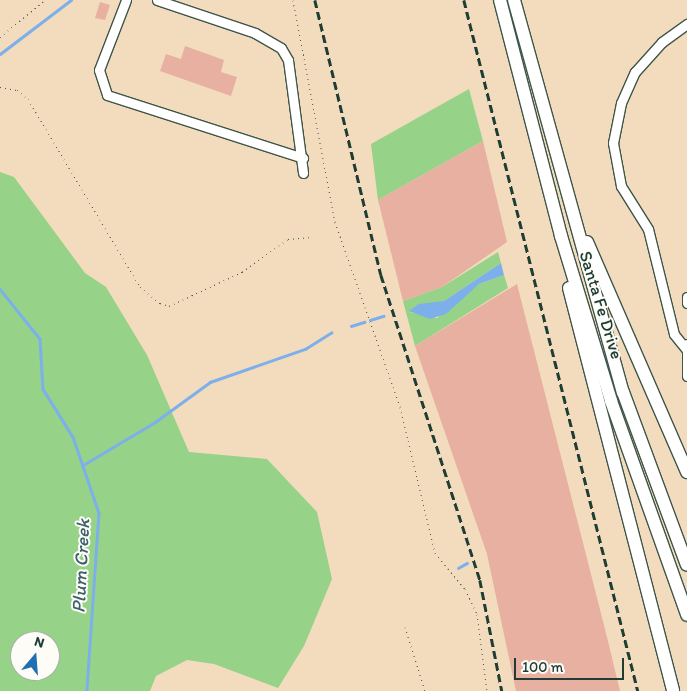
<!DOCTYPE html>
<html>
<head>
<meta charset="utf-8">
<style>
	body { margin:0 }
	#map { position:relative; width:687px; height:691px; overflow:hidden; background:#f2dcbd; font-family:Itim,sans-serif }
	div>[style] { position:absolute }
	[style*='--x'] { left:calc(var(--x)*1px); top:calc(var(--y)*1px); width:calc(var(--w)*1px); rotate:calc(var(--a)*1deg) }
	.green>* { inset:0; background:#96d287 }
	.water>* { inset:0; background:#7db0ea }
	.stream>* { height:2.5px; margin:-1.25px; padding:0 1.25px; transform-origin:1.25px; border-radius:1.25px; background:#7db0ea }
	.building>* { inset:0; background:#e7b0a0 }
	.path>* { height:1px; margin-top:-0.5px; transform-origin:0; background:repeating-linear-gradient(90deg,#3f5549 0 1px,transparent 0 5px) }
	.roads { filter:drop-shadow(1px 0 #3f5549) drop-shadow(-1px 0 #3f5549) drop-shadow(0 1px #3f5549) drop-shadow(0 -1px #3f5549) }
	.minor>* { height:9px; margin:-4.5px; padding:0 4.5px; transform-origin:4.5px; border-radius:4.5px; background:#fff }
	.highway>* { height:12px; margin:-6px; padding:0 6px; transform-origin:6px; border-radius:6px; background:#fff }
	.rail>* { height:2.5px; margin-top:-1.25px; transform-origin:0; background:repeating-linear-gradient(90deg,#1f3d34 0 8px,transparent 0 12px) }
	span { translate:-50% -50%; white-space:nowrap; text-align:center; line-height:1.15; -webkit-text-stroke:4px #fdfcf7; paint-order:stroke }
	.street-label { font-size:18px; color:#1f3d34 }
	.water-label { font-size:19px; color:#3b606b; font-style:italic }
	.north { position:absolute; left:10px; top:631px; width:50px; height:50px; box-sizing:border-box; background:#fdfcf7; border:1px solid #a4b0a9; border-radius:50%; rotate:18deg; font-size:14px; font-weight:700; line-height:20px; text-align:center; color:#1f3d34 }
	.north::after { content:''; display:block; margin:auto; width:18px; height:22px; background:#1f6fb2; clip-path:polygon(50% 0,100% 100%,50% 72%,0 100%) }
	.scale { position:absolute; left:514px; top:658px; width:110px; height:22px; box-sizing:border-box; border:2px solid #1f3d34; border-top:0; padding-left:6px; font-size:15px; line-height:18px; white-space:nowrap; color:#1f3d34; -webkit-text-stroke:4px #fdfcf7; paint-order:stroke }
</style>
</head>
<body>
<div id="map">
	<div class="green">
		<div style="clip-path:polygon(469px 89px,483px 141px,378px 200px,371px 144px)"></div>
		<div style="clip-path:polygon(evenodd,0 172px,14px 177px,85px 273px,106px 287px,147px 355px,189px 452px,267px 459px,317px 512px,332px 579px,304px 646px,278px 688px,214px 664px,187px 660px,156px 676px,150px 691px,0 691px,0 172px,20px 641px,50px 641px,50px 671px,20px 671px,20px 641px)"></div>
		<div style="clip-path:polygon(498px 252px,501px 263px,444px 301px,410px 312px,437px 318px,479px 284px,504px 275px,508px 288px,415px 346px,403px 301px,442px 287px)"></div>
	</div>
	<div class="water">
		<div style="clip-path:polygon(501px 263px,504px 275px,479px 284px,446px 314px,430px 319px,409px 311px,419px 304px,444px 301px)"></div>
	</div>
	<div class="stream">
		<div style="--x:0;--y:54;--w:89;--a:-37.3"></div>
		<div style="--x:0;--y:289;--w:64;--a:51.3"></div>
		<div style="--x:40;--y:339;--w:50;--a:86.6"></div>
		<div style="--x:43;--y:389;--w:57;--a:58"></div>
		<div style="--x:73;--y:437;--w:80;--a:71.1"></div>
		<div style="--x:99;--y:513;--w:178;--a:93.9"></div>
		<div style="--x:370;--y:320;--w:14;--a:-17"></div>
		<div style="--x:351;--y:326;--w:14;--a:-17"></div>
		<div style="--x:83;--y:465;--w:84;--a:-30.8"></div>
		<div style="--x:155;--y:422;--w:68;--a:-36"></div>
		<div style="--x:210;--y:382;--w:101;--a:-19.2"></div>
		<div style="--x:305;--y:349;--w:31;--a:-32"></div>
		<div style="--x:458;--y:568;--w:10;--a:-29"></div>
	</div>
	<div class="building">
		<div style="clip-path:polygon(100px 2px,110px 5px,105px 20px,95px 18px)"></div>
		<div style="clip-path:polygon(185px 46px,224px 60px,221px 72px,237px 77px,231px 96px,160px 71px,166px 54px,181px 59px)"></div>
		<div style="clip-path:polygon(483px 141px,507px 242px,442px 287px,403px 301px,378px 200px)"></div>
		<div style="clip-path:polygon(517px 284px,607px 637px,620px 691px,516px 691px,487px 554px,415px 346px)"></div>
	</div>
	<div class="path">
		<div style="--x:293;--y:0;--w:226;--a:79.3"></div>
		<div style="--x:335;--y:222;--w:196;--a:70.6"></div>
		<div style="--x:400;--y:407;--w:150;--a:76.5"></div>
		<div style="--x:435;--y:553;--w:47;--a:50.2"></div>
		<div style="--x:465;--y:589;--w:28;--a:64"></div>
		<div style="--x:477;--y:614;--w:78;--a:82.6"></div>
		<div style="--x:0;--y:37;--w:58;--a:-39.4"></div>
		<div style="--x:0;--y:87;--w:17;--a:10"></div>
		<div style="--x:17;--y:90;--w:14;--a:39"></div>
		<div style="--x:28;--y:99;--w:219;--a:59.2"></div>
		<div style="--x:140;--y:287;--w:26;--a:39"></div>
		<div style="--x:160;--y:303;--w:9;--a:18"></div>
		<div style="--x:169;--y:306;--w:81;--a:-25"></div>
		<div style="--x:242;--y:272;--w:57;--a:-35.7"></div>
		<div style="--x:288;--y:239;--w:21;--a:-5"></div>
		<div style="--x:405;--y:627;--w:67;--a:72.6"></div>
	</div>
	<div class="roads">
		<div class="minor">
			<div style="--x:126;--y:0;--w:75;--a:111.1"></div>
			<div style="--x:99;--y:70;--w:26;--a:72"></div>
			<div style="--x:107;--y:95;--w:206;--a:17.8"></div>
			<div style="--x:157;--y:0;--w:103;--a:18.6"></div>
			<div style="--x:255;--y:33;--w:30;--a:30"></div>
			<div style="--x:281;--y:48;--w:14;--a:60"></div>
			<div style="--x:288;--y:60;--w:114;--a:82.4"></div>
			<div style="--x:687;--y:297;--w:6;--a:90"></div>
			<div style="--x:687;--y:344;--w:32;--a:90"></div>
			<div style="--x:686;--y:349;--w:19;--a:-129"></div>
			<div style="--x:674;--y:334;--w:108;--a:-103.9"></div>
			<div style="--x:648;--y:229;--w:51;--a:-122.1"></div>
			<div style="--x:621;--y:186;--w:44;--a:-100.5"></div>
			<div style="--x:613;--y:143;--w:41;--a:-78.7"></div>
			<div style="--x:621;--y:103;--w:34;--a:-66"></div>
			<div style="--x:635;--y:72;--w:40;--a:-48"></div>
			<div style="--x:662;--y:42;--w:31;--a:-36"></div>
		</div>
		<div class="highway">
			<div style="--x:500;--y:0;--w:244;--a:75.5"></div>
			<div style="--x:561;--y:236;--w:172;--a:73.1"></div>
			<div style="--x:611;--y:401;--w:227;--a:70.4"></div>
			<div style="--x:514;--y:0;--w:407;--a:74.5"></div>
			<div style="--x:623;--y:392;--w:184;--a:69.7"></div>
			<div style="--x:587;--y:242;--w:251;--a:66.5"></div>
			<div style="--x:569;--y:288;--w:416;--a:75.5"></div>
		</div>
	</div>
	<div class="rail">
		<div style="--x:315;--y:0;--w:283;--a:76.5"></div>
		<div style="--x:381;--y:275;--w:321;--a:72"></div>
		<div style="--x:480;--y:580;--w:113;--a:78.8"></div>
		<div style="--x:464;--y:0;--w:713;--a:75.87"></div>
	</div>
	<div class="street-label">
		<span style="left:601px;top:305px;rotate:73deg">Santa Fe Drive</span>
	</div>
	<div class="water-label">
		<span style="left:81px;top:566px;rotate:-87deg">Plum Creek</span>
	</div>
	<div class="north">N</div>
	<div class="scale">100 m</div>
</div>
</body>
</html>
